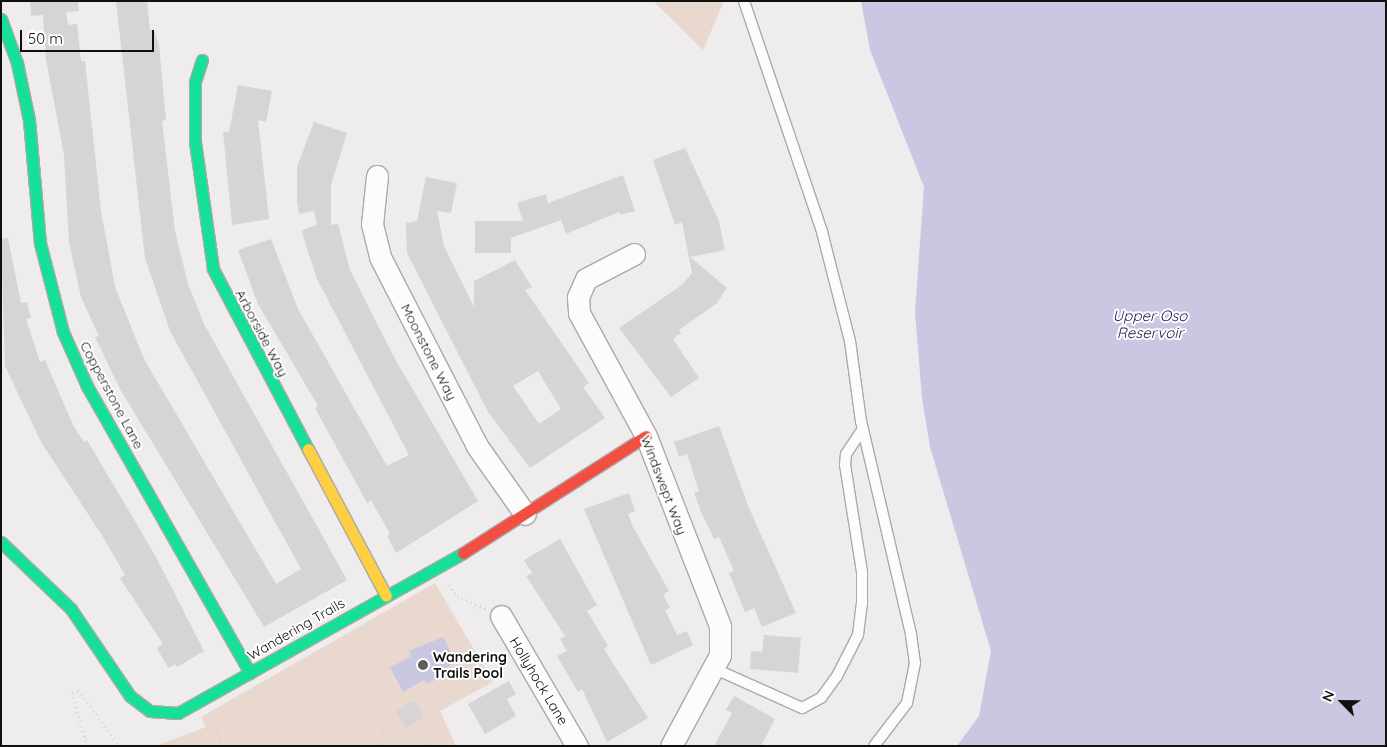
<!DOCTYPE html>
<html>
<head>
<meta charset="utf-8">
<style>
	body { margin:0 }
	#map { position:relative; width:1387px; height:747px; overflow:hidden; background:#eeeced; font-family:Quicksand,sans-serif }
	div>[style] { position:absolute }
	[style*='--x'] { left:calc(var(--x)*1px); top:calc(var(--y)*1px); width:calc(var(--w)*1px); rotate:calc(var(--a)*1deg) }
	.green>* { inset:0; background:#e9d8cd }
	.water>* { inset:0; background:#c9c7e2 }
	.building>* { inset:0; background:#d6d4d5 }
	.path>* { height:3px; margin-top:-1.5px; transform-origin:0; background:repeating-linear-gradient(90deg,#d4d3d4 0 1px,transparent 0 5px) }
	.roads { filter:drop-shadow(1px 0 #aba9aa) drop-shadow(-1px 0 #aba9aa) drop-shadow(0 1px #aba9aa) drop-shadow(0 -1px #aba9aa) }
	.lane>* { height:10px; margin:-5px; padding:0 5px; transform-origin:5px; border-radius:5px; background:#fcfcfc }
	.street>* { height:21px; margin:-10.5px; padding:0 10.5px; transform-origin:10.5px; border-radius:10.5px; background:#fcfcfc }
	.fast>* { height:11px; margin:-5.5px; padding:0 5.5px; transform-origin:5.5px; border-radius:5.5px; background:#16e098 }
	.slow>* { height:11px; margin:-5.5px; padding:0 5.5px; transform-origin:5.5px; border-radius:5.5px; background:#ffcf43 }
	.jam>* { height:11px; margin:-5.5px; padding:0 5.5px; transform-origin:5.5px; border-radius:5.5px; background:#f24e42 }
	.dots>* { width:14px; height:14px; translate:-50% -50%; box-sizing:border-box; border:2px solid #fff; border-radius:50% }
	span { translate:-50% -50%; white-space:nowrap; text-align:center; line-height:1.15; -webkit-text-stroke:4px #fff; paint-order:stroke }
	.street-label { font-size:14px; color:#111011 }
	.poi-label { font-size:14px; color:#111011; font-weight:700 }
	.left { translate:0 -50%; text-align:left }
	.water-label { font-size:15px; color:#292151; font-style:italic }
	.frame { position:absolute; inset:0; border:2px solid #111011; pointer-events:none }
	.north { position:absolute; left:1317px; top:677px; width:50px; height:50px; -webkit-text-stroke:4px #fff; paint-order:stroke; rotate:293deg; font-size:14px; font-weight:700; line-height:20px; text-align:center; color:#111011 }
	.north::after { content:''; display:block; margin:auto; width:18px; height:22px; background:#111011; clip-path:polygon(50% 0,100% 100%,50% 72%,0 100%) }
	.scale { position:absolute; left:20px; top:30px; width:134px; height:22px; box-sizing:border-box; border:2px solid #111011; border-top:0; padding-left:6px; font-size:15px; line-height:18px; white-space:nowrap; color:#111011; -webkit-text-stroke:4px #fff; paint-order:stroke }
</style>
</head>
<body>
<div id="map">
	<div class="green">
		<div style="clip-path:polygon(653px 1px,724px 1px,703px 50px)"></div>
		<div style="clip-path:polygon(435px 583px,493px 682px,440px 711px,456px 746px,155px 746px,206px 727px,201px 717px)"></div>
	</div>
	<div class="water">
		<div style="clip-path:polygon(861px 1px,1386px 1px,1386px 746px,957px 746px,979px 716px,991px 651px,930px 447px,922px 398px,915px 312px,924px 187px,870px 50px)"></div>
		<div style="clip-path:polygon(443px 637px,456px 662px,435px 674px,437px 679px,427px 684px,424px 680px,403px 692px,390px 668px,411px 656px,409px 651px)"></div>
	</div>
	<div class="building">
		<div style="clip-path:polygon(30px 1px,78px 1px,79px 11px,66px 12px,68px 25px,77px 24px,81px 61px,85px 61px,101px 211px,115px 287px,144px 359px,276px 584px,301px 569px,170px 331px,145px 258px,116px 1px,147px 1px,150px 30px,154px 30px,159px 45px,166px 120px,162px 121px,175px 231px,188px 284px,204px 324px,347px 580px,264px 627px,120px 389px,95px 337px,99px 336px,81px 297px,69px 242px,64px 155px,46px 59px,43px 15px,31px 16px)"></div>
		<div style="clip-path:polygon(238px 85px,272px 91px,266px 122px,258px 120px,269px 219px,232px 225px,223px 132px,229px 132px)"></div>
		<div style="clip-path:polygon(314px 122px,347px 133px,331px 185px,331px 225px,338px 224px,350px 270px,395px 359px,478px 501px,396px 553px,387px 536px,390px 534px,371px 500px,367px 503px,315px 408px,318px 406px,258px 304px,238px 250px,271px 239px,298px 309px,387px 466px,409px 455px,317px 279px,303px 236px,302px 230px,317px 225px,314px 211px,299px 214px,297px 202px,297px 167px)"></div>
		<div style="clip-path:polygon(685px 148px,719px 221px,725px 250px,690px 257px,727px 288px,717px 303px,679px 330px,681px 333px,673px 339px,699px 378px,671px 397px,619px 328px,682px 285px,692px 273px,682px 222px,675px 225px,653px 160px)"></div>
		<div style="clip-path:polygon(623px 175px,635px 211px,620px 215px,619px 212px,566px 234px,561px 220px,511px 238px,511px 253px,475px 253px,475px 221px,523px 221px,517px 203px,546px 194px,548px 203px)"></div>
		<div style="clip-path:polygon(evenodd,426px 177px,457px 183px,451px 213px,437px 211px,444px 246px,474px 307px,474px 281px,515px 260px,532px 287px,525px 290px,589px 383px,583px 387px,605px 418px,530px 468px,488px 412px,407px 253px,406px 223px,417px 221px,426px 177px,538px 371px,561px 409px,539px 424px,513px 386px,538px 371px)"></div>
		<div style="clip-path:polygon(8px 238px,21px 303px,27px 302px,31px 318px,26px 319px,40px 362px,45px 360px,73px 425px,84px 442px,87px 440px,156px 557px,204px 651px,177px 667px,175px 664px,168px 668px,157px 648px,163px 644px,120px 578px,125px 575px,103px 537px,41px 442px,5px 366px,1px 239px)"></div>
		<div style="clip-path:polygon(719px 426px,749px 508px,796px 613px,762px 627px,754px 608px,745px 612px,729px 573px,734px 571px,719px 537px,714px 539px,701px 512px,694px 493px,699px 491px,687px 454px,679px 457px,674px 442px)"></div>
		<div style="clip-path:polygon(629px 493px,635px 511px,628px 514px,633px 527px,669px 591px,663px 594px,670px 608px,665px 610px,677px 635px,687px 631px,693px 645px,651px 665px,584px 509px)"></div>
		<div style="clip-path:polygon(560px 539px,597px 605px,587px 611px,608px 646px,604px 649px,648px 718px,607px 742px,582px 689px,578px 692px,557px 656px,567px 651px,560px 639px,565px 636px,526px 576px,532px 573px,524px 560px)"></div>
		<div style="clip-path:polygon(764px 635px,801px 638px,798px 673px,750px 669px,751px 651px,762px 652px)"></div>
		<div style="clip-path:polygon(509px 681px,516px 694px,507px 699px,516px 716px,485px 734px,468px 704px)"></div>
		<div style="clip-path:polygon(734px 696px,775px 719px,761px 746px,714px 746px,732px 713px,726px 710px)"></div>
		<div style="clip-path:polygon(414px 700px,424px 717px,406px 728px,396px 711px)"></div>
	</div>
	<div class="path">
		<div style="--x:448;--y:585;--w:14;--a:51"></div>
		<div style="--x:457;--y:596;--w:32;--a:24"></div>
		<div style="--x:340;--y:647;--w:89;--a:60.3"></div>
		<div style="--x:384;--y:724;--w:22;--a:100"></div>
		<div style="--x:369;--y:696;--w:15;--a:-28"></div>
		<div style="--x:212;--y:718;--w:30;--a:70"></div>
		<div style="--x:384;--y:739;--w:14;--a:21"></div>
		<div style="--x:87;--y:746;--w:55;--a:-105.8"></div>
		<div style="--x:72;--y:693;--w:7;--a:-27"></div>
		<div style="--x:78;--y:690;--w:69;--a:53.8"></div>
		<div style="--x:397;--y:746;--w:12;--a:-59"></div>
		<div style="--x:403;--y:736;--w:10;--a:-11"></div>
		<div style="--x:413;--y:734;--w:18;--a:43"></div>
	</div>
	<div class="roads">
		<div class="lane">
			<div style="--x:744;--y:1;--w:244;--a:71.3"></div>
			<div style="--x:822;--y:232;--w:113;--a:75.6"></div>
			<div style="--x:850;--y:341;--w:81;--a:82.2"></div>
			<div style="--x:861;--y:421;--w:220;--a:76.8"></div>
			<div style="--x:911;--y:635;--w:28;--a:82"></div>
			<div style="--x:915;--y:663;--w:41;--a:101.3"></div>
			<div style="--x:907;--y:703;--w:54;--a:127.5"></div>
			<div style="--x:713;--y:668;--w:98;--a:24.2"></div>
			<div style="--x:802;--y:708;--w:21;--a:-28"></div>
			<div style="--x:821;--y:698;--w:27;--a:-54"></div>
			<div style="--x:837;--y:676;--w:46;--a:-62.9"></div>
			<div style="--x:858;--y:635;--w:31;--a:-83"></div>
			<div style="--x:862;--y:604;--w:32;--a:-90"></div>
			<div style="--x:862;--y:572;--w:108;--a:-99"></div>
			<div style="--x:845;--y:465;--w:11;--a:-85"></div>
			<div style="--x:846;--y:454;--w:30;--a:-56"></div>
		</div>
		<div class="street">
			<div style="--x:377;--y:176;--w:48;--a:95.9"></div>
			<div style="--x:372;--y:224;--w:34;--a:76"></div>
			<div style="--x:380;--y:257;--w:212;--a:62.8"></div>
			<div style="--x:477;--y:446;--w:83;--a:54.8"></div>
			<div style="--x:634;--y:254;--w:54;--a:152.5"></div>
			<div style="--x:586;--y:279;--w:20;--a:114"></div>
			<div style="--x:578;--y:297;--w:16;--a:86"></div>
			<div style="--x:579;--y:313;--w:140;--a:61.4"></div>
			<div style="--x:646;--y:436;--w:204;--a:68.7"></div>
			<div style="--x:720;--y:626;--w:29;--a:90"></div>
			<div style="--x:720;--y:655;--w:103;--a:118.3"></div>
			<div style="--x:501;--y:616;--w:151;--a:59.7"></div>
		</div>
		<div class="fast">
			<div style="--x:1;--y:19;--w:47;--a:70"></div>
			<div style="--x:17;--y:63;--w:58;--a:78.1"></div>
			<div style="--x:29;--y:120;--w:123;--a:84.9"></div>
			<div style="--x:40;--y:243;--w:92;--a:75.5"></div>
			<div style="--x:63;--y:332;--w:59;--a:66"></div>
			<div style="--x:87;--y:386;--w:330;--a:60.4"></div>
			<div style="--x:202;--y:60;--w:23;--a:108"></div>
			<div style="--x:195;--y:82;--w:60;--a:90"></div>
			<div style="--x:195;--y:142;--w:128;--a:81.9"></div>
			<div style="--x:213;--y:269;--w:204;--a:62.2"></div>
			<div style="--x:1;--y:542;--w:97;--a:43.7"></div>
			<div style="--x:71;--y:609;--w:105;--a:55.9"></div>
			<div style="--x:130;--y:696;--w:25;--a:37"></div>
			<div style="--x:150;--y:711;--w:28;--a:4"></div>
			<div style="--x:178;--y:713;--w:327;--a:-29.3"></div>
		</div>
		<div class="slow">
			<div style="--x:308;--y:449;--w:166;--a:62"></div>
		</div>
		<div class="jam">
			<div style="--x:463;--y:553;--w:217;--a:-32.6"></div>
		</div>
	</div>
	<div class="dots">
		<div style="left:423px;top:665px;background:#5e5d5e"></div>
	</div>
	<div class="street-label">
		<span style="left:262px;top:333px;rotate:62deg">Arborside Way</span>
		<span style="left:429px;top:352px;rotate:63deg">Moonstone Way</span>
		<span style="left:112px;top:395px;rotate:62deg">Copperstone Lane</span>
		<span style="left:664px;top:485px;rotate:69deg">Windswept Way</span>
		<span style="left:296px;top:629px;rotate:-30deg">Wandering Trails</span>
		<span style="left:539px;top:681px;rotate:59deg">Hollyhock Lane</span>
	</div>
	<div class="poi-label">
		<span class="left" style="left:433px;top:665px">Wandering<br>Trails Pool</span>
	</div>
	<div class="water-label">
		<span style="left:1150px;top:324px">Upper Oso<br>Reservoir</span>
	</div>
	<div class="frame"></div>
	<div class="north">N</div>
	<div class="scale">50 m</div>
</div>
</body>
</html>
